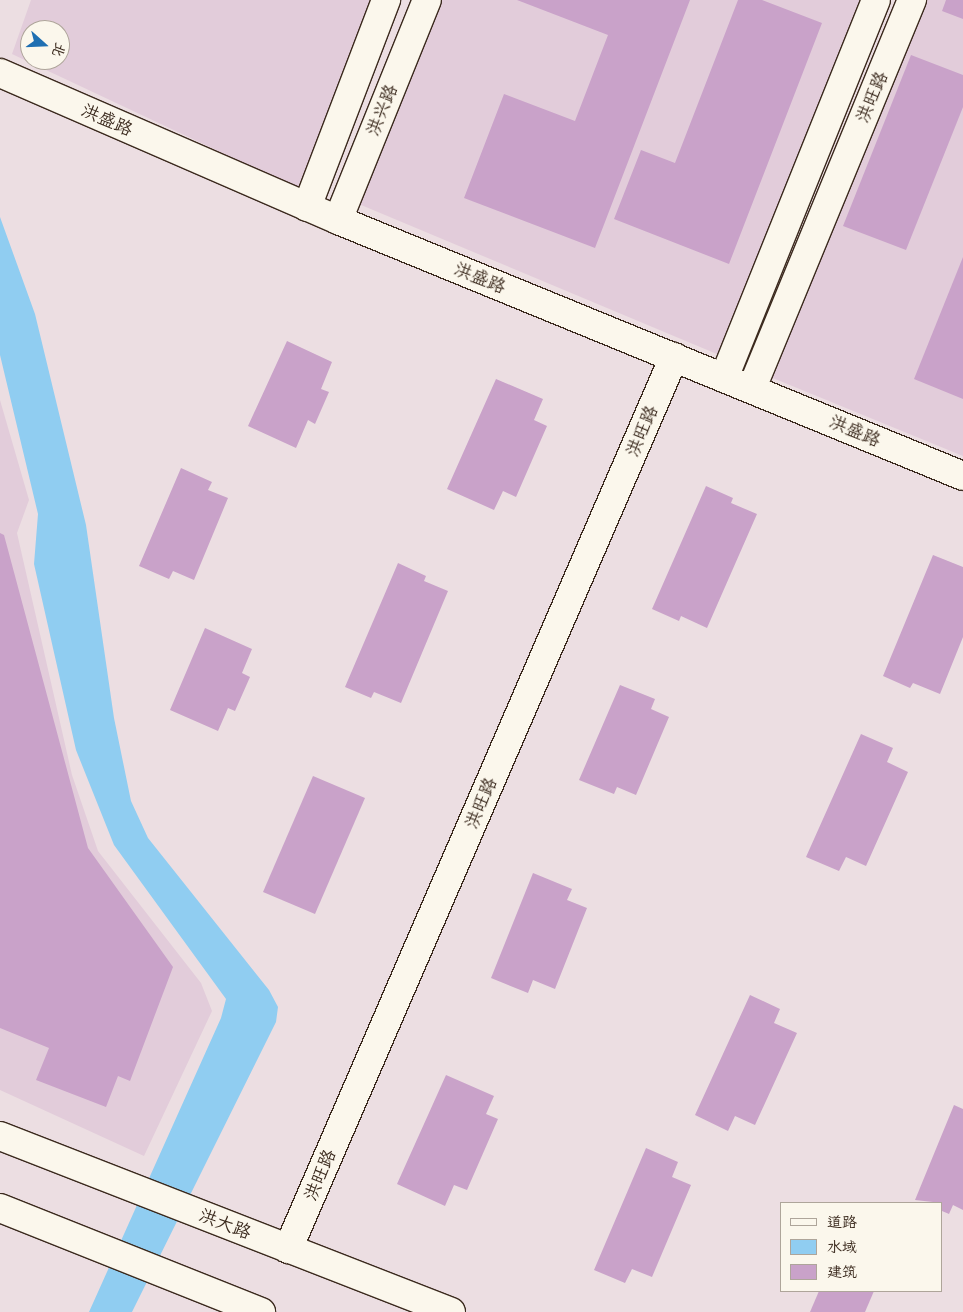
<!DOCTYPE html>
<html>
<head>
<meta charset="utf-8">
<style>
	body { margin:0 }
	#map { position:relative; width:963px; height:1312px; overflow:hidden; background:#ecdee2; font-family:Itim,"LXGW WenKai TC",sans-serif }
	div>[style] { position:absolute }
	[style*='--x'] { left:calc(var(--x)*1px); top:calc(var(--y)*1px); width:calc(var(--w)*1px); rotate:calc(var(--a)*1deg) }
	.built>* { inset:0; background:#e2ccda }
	.water>* { inset:0; background:#90cdf1 }
	.building>* { inset:0; background:#c9a2c9 }
	.roads { filter:drop-shadow(1px 0 #3b2a1e) drop-shadow(-1px 0 #3b2a1e) drop-shadow(0 1px #3b2a1e) drop-shadow(0 -1px #3b2a1e) }
	.minor>* { height:28px; margin:-14px; padding:0 14px; transform-origin:14px; border-radius:14px; background:#fbf7ec }
	.major>* { height:28px; margin:-14px; padding:0 14px; transform-origin:14px; border-radius:14px; background:#fbf7ec }
	span { translate:-50% -50%; white-space:nowrap; text-align:center; line-height:1.15; -webkit-text-stroke:4px #fbf7ec; paint-order:stroke }
	.street-label { font-size:18px; color:#3b2a1e }
	.legend { position:absolute; left:780px; top:1202px; width:162px; height:90px; box-sizing:border-box; background:#fbf7ec; border:1px solid #aea59a; margin:0; padding:6px 9px; list-style:none; font-size:15px; color:#3b2a1e }
	.legend li { display:flex; align-items:center; gap:10px; height:25px }
	.legend b { width:25px; border:1px solid #aea59a }
	.north { position:absolute; left:20px; top:20px; width:50px; height:50px; box-sizing:border-box; background:#fbf7ec; border:1px solid #aea59a; border-radius:50%; rotate:110deg; font-size:14px; font-weight:700; line-height:20px; text-align:center; color:#3b2a1e }
	.north::after { content:''; display:block; margin:auto; width:18px; height:22px; background:#1f6fb2; clip-path:polygon(50% 0,100% 100%,50% 72%,0 100%) }
</style>
</head>
<body>
<div id="map">
	<div class="built">
		<div style="clip-path:polygon(evenodd,31px 0,375px 0,301px 190px,12px 54px,31px 0,30px 30px,60px 30px,60px 60px,30px 60px,30px 30px)"></div>
		<div style="clip-path:polygon(437px 0,868px 0,724px 357px,354px 202px)"></div>
		<div style="clip-path:polygon(921px 0,963px 0,963px 456px,763px 374px)"></div>
		<div style="clip-path:polygon(0 400px,29px 500px,17px 533px,72px 775px,98px 851px,201px 983px,212px 1011px,144px 1156px,0 1090px)"></div>
	</div>
	<div class="water">
		<div style="clip-path:polygon(0 217px,35px 314px,86px 525px,114px 718px,131px 801px,148px 838px,269px 990px,278px 1007px,276px 1022px,132px 1312px,89px 1312px,221px 1018px,226px 999px,114px 845px,76px 750px,34px 564px,38px 514px,0 355px)"></div>
	</div>
	<div class="building">
		<div style="clip-path:polygon(517px 0,690px 0,595px 248px,464px 198px,504px 94px,575px 121px,608px 35px)"></div>
		<div style="clip-path:polygon(738px 0,762px 0,822px 23px,729px 264px,614px 219px,641px 150px,675px 163px)"></div>
		<div style="clip-path:polygon(946px 0,963px 0,963px 19px,942px 11px)"></div>
		<div style="clip-path:polygon(911px 55px,963px 75px,963px 107px,906px 250px,843px 226px)"></div>
		<div style="clip-path:polygon(963px 257px,963px 399px,914px 379px)"></div>
		<div style="clip-path:polygon(287px 341px,332px 362px,321px 389px,329px 392px,315px 424px,308px 420px,296px 448px,248px 426px)"></div>
		<div style="clip-path:polygon(496px 379px,543px 399px,534px 420px,547px 426px,516px 497px,503px 491px,494px 510px,447px 489px)"></div>
		<div style="clip-path:polygon(181px 468px,212px 482px,208px 490px,228px 498px,194px 580px,173px 571px,169px 579px,139px 566px)"></div>
		<div style="clip-path:polygon(706px 486px,733px 498px,731px 503px,757px 514px,707px 628px,681px 616px,679px 621px,652px 609px)"></div>
		<div style="clip-path:polygon(0 533px,4px 535px,88px 848px,173px 967px,130px 1081px,118px 1076px,106px 1107px,36px 1080px,49px 1048px,0 1028px)"></div>
		<div style="clip-path:polygon(933px 555px,963px 567px,963px 637px,940px 694px,913px 683px,910px 688px,883px 676px)"></div>
		<div style="clip-path:polygon(398px 563px,426px 576px,424px 581px,448px 591px,401px 703px,374px 692px,371px 698px,345px 687px)"></div>
		<div style="clip-path:polygon(205px 628px,252px 649px,242px 673px,250px 677px,235px 711px,228px 708px,218px 731px,170px 710px)"></div>
		<div style="clip-path:polygon(620px 685px,655px 699px,651px 709px,669px 717px,636px 795px,617px 787px,614px 794px,579px 780px)"></div>
		<div style="clip-path:polygon(861px 734px,893px 748px,887px 762px,908px 772px,866px 866px,846px 857px,839px 871px,806px 857px)"></div>
		<div style="clip-path:polygon(313px 776px,365px 798px,315px 914px,263px 892px)"></div>
		<div style="clip-path:polygon(533px 873px,572px 889px,567px 900px,587px 908px,555px 989px,533px 980px,528px 993px,491px 978px)"></div>
		<div style="clip-path:polygon(750px 995px,780px 1009px,774px 1023px,797px 1033px,755px 1125px,735px 1116px,728px 1131px,695px 1115px)"></div>
		<div style="clip-path:polygon(446px 1075px,494px 1096px,486px 1114px,498px 1119px,467px 1190px,454px 1185px,445px 1206px,397px 1184px)"></div>
		<div style="clip-path:polygon(954px 1105px,963px 1109px,963px 1210px,953px 1205px,949px 1214px,942px 1211px,942px 1203px,915px 1200px)"></div>
		<div style="clip-path:polygon(646px 1148px,678px 1162px,672px 1177px,691px 1185px,652px 1277px,632px 1269px,625px 1283px,594px 1270px)"></div>
		<div style="clip-path:polygon(819px 1291px,874px 1291px,865px 1312px,810px 1312px)"></div>
	</div>
	<div class="roads">
		<div class="minor">
			<div style="--x:0;--y:73;--w:369;--a:23.5"></div>
			<div style="--x:338;--y:220;--w:675;--a:22.27"></div>
			<div style="--x:307;--y:207;--w:222;--a:-69.1"></div>
			<div style="--x:338;--y:220;--w:237;--a:-68"></div>
			<div style="--x:724;--y:378;--w:407;--a:-68.1"></div>
			<div style="--x:752;--y:388;--w:420;--a:-67.6"></div>
			<div style="--x:288;--y:1249;--w:972;--a:-66.6"></div>
		</div>
		<div class="major">
			<div style="--x:0;--y:1136;--w:484;--a:21.3"></div>
			<div style="--x:0;--y:1208;--w:281;--a:21.7"></div>
		</div>
	</div>
	<div class="street-label">
		<span style="left:872px;top:97px;rotate:-67deg">洪旺路</span>
		<span style="left:382px;top:110px;rotate:-68deg">洪兴路</span>
		<span style="left:107px;top:120px;rotate:24deg">洪盛路</span>
		<span style="left:480px;top:278px;rotate:22deg">洪盛路</span>
		<span style="left:642px;top:431px;rotate:-67deg">洪旺路</span>
		<span style="left:855px;top:431px;rotate:23deg">洪盛路</span>
		<span style="left:481px;top:803px;rotate:-67deg">洪旺路</span>
		<span style="left:320px;top:1175px;rotate:-67deg">洪旺路</span>
		<span style="left:225px;top:1224px;rotate:21deg">洪大路</span>
	</div>
	<ul class="legend">
	<li><b style="height:6px;background:#fbf7ec"></b>道路</li>
	<li><b style="height:14px;background:#90cdf1"></b>水域</li>
	<li><b style="height:14px;background:#c9a2c9"></b>建筑</li>
	</ul>
	<div class="north">北</div>
</div>
</body>
</html>
